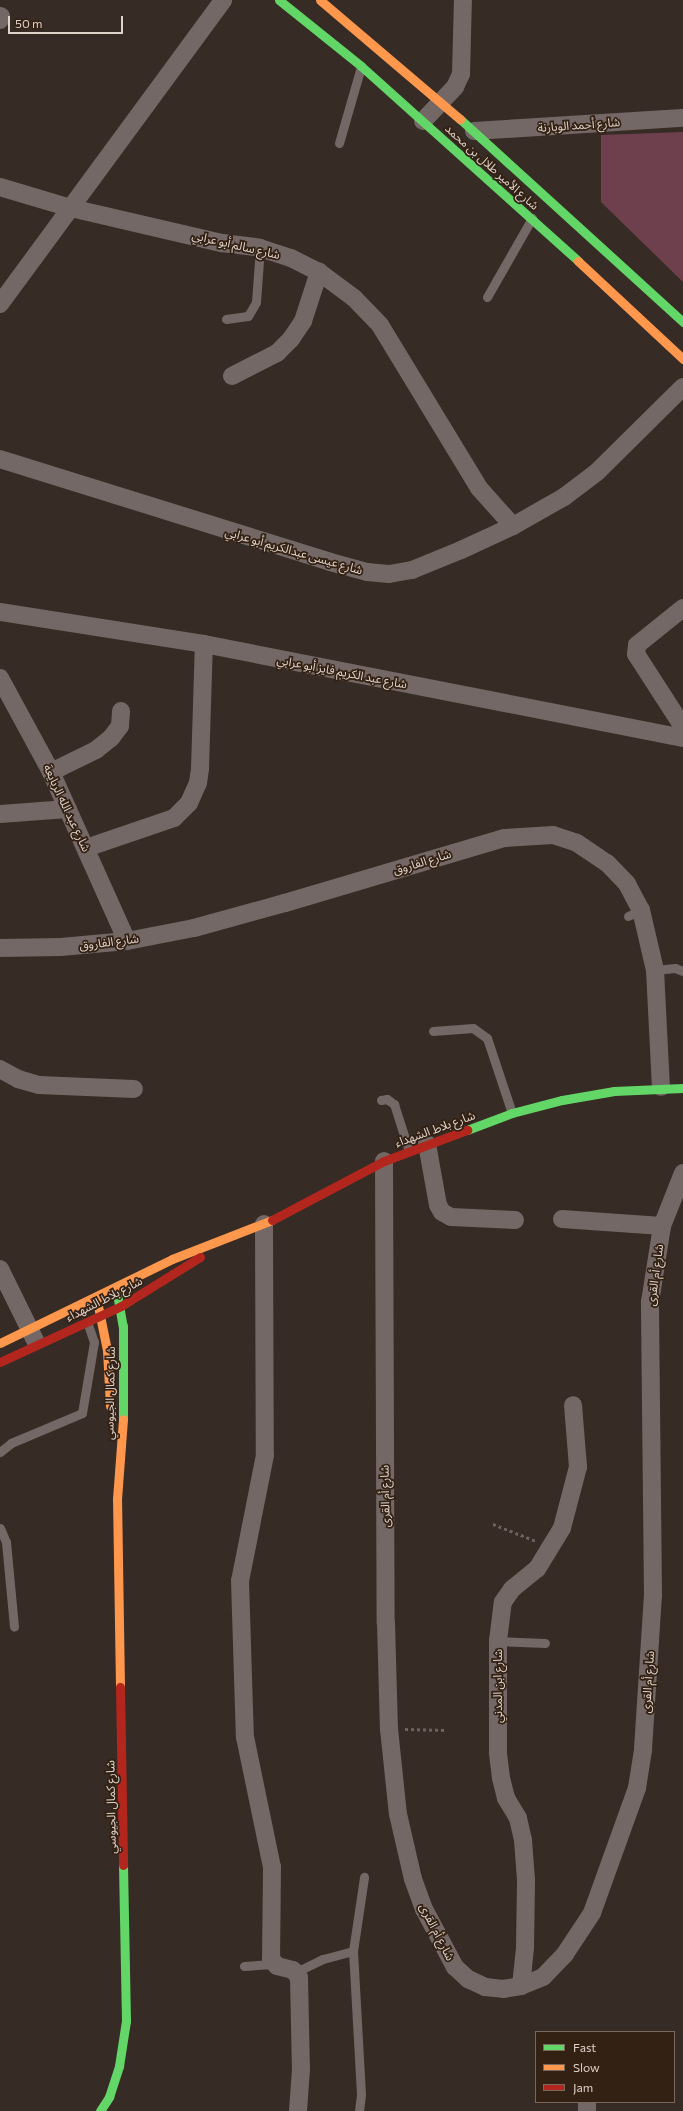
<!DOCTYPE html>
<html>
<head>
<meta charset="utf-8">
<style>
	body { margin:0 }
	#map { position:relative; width:683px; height:2111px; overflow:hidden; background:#362c25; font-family:Commissioner,"Noto Sans Arabic",sans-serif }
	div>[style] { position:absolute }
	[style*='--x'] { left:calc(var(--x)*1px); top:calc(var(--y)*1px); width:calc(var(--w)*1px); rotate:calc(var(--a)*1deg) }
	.green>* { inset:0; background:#6e404e }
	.path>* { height:2.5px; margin-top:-1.25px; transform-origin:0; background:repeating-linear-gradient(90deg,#6c625f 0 3px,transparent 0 6px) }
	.lane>* { height:9px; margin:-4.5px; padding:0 4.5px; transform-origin:4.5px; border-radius:4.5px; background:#736865 }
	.street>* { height:18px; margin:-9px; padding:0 9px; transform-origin:9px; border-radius:9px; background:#736865 }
	.fast>* { height:9px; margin:-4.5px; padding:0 4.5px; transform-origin:4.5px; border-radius:4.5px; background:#63d668 }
	.slow>* { height:9px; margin:-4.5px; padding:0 4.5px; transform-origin:4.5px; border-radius:4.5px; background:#ff974d }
	.jam>* { height:9px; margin:-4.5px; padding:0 4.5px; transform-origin:4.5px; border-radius:4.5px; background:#b3261e }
	span { translate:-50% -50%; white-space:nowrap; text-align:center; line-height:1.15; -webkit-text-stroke:3.5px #332114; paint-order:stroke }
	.street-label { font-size:12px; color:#dfd3ca }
	.legend { position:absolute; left:535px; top:2031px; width:140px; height:72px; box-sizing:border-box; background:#332114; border:1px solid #78685d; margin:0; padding:5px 7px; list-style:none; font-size:12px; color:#dfd3ca }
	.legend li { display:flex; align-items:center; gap:8px; height:20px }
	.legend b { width:20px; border:1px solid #78685d }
	.scale { position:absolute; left:8px; top:16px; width:115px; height:18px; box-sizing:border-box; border:2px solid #dfd3ca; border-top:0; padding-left:5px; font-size:12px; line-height:14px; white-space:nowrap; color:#dfd3ca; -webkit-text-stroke:3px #332114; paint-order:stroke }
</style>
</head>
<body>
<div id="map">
	<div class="green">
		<div style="clip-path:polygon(683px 132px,683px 282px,601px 202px,601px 135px)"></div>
	</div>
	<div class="path">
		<div style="--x:493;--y:1524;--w:46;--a:21.6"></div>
		<div style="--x:405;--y:1729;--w:41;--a:1.4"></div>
	</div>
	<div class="lane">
		<div style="--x:339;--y:143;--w:79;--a:-73.9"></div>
		<div style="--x:487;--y:297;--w:91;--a:-60.3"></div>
		<div style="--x:226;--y:319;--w:22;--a:-8"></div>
		<div style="--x:248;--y:316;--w:16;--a:-60"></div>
		<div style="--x:256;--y:302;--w:54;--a:-85.8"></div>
		<div style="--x:628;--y:916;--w:14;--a:-25"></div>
		<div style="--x:655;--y:970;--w:20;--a:-6"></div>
		<div style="--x:675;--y:968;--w:9;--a:21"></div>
		<div style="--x:433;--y:1031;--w:40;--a:-4.3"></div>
		<div style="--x:473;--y:1028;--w:17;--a:36"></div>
		<div style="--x:487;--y:1038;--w:79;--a:71.6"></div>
		<div style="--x:381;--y:1100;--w:6;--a:-9"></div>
		<div style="--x:387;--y:1099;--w:9;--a:36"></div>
		<div style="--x:394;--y:1104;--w:49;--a:72.3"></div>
		<div style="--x:0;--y:1452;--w:14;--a:-39"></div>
		<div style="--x:11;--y:1443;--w:77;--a:-22.9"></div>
		<div style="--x:82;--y:1413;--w:72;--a:-80.4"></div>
		<div style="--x:94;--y:1342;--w:21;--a:-109"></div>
		<div style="--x:0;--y:1528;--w:15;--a:67"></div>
		<div style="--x:6;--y:1542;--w:85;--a:84.6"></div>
		<div style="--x:498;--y:1641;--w:47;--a:2.4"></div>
		<div style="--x:244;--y:1966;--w:30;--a:-4"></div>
		<div style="--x:296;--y:1972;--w:30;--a:-26"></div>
		<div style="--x:323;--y:1959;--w:31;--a:-15"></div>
		<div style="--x:359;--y:2111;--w:17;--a:-83"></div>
		<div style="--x:361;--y:2094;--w:143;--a:-93.2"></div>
		<div style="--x:353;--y:1951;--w:75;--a:-81.5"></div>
	</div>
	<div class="street">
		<div style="--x:0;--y:20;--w:4;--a:-76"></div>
		<div style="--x:423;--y:121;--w:47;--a:-46.7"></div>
		<div style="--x:455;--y:87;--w:14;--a:-65"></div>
		<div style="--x:461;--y:74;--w:74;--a:-88.5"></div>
		<div style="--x:474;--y:131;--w:209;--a:-3.6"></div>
		<div style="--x:0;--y:187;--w:74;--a:16.5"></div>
		<div style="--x:71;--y:208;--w:155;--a:13.1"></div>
		<div style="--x:222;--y:243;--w:38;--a:7"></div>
		<div style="--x:260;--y:248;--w:33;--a:18"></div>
		<div style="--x:291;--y:258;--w:31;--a:27"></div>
		<div style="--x:319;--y:272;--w:44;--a:36.6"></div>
		<div style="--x:354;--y:298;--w:37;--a:46"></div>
		<div style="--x:380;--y:325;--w:191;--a:58.7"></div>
		<div style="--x:479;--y:488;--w:51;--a:48.2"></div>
		<div style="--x:0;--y:304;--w:377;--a:-53.7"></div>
		<div style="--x:232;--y:376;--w:51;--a:-27.1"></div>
		<div style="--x:277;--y:353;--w:20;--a:-45"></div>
		<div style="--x:291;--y:339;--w:22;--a:-56"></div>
		<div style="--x:303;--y:321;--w:52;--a:-71.9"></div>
		<div style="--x:0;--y:459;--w:346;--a:17.3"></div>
		<div style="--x:330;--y:562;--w:38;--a:15"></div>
		<div style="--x:367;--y:572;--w:22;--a:5"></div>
		<div style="--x:389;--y:574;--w:23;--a:-10"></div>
		<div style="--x:412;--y:570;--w:53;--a:-22.2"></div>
		<div style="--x:461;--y:550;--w:57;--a:-24.8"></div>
		<div style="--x:513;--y:526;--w:59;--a:-29.6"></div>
		<div style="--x:564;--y:497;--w:41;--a:-37.1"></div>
		<div style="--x:597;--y:472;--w:121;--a:-44.7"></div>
		<div style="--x:683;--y:608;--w:59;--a:141.2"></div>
		<div style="--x:637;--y:645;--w:9;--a:96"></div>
		<div style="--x:636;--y:654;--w:87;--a:57.2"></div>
		<div style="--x:0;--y:612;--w:206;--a:8.9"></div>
		<div style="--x:204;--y:644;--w:488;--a:11.1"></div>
		<div style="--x:0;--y:678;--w:107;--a:61.5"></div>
		<div style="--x:51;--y:772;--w:185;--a:65.8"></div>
		<div style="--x:51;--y:772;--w:50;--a:-26.1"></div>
		<div style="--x:96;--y:750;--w:19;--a:-39"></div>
		<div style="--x:111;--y:738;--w:15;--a:-53"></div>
		<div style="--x:120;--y:726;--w:15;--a:-86"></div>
		<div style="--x:0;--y:814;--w:68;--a:-4.2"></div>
		<div style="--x:86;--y:848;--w:93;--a:-18.8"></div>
		<div style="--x:174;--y:818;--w:21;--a:-45"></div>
		<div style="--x:189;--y:803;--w:22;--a:-66"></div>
		<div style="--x:198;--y:783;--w:15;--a:-82"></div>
		<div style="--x:200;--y:768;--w:124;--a:-88.2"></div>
		<div style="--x:0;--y:948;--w:61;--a:-0.9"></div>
		<div style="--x:61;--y:947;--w:66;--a:-5.2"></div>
		<div style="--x:127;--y:941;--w:68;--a:-11"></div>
		<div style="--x:194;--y:928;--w:94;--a:-15.4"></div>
		<div style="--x:285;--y:903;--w:229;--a:-16.5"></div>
		<div style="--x:505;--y:838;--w:48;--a:-3.6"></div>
		<div style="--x:553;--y:835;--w:25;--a:18"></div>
		<div style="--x:577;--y:843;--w:36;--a:34"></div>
		<div style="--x:607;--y:863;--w:29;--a:46"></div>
		<div style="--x:627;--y:884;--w:30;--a:62"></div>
		<div style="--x:641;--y:910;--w:62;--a:76.9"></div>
		<div style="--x:655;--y:970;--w:117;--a:87.1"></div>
		<div style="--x:0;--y:1069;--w:21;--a:29"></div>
		<div style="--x:18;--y:1079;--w:22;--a:16"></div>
		<div style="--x:39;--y:1085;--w:95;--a:2.4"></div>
		<div style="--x:427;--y:1144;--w:62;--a:79.8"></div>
		<div style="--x:438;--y:1205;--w:8;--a:60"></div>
		<div style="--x:442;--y:1212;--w:10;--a:29"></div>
		<div style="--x:451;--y:1217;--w:64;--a:2.7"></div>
		<div style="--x:384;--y:1161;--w:462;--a:89.8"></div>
		<div style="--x:386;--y:1623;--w:106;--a:88.4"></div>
		<div style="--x:389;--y:1729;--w:85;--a:84"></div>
		<div style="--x:398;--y:1814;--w:67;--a:77"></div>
		<div style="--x:413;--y:1879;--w:32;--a:70"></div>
		<div style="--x:424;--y:1909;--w:66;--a:61.9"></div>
		<div style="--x:455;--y:1967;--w:18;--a:43"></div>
		<div style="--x:468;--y:1979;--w:19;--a:25"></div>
		<div style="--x:485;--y:1987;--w:18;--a:6"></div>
		<div style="--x:503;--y:1989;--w:18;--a:-9"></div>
		<div style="--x:521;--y:1986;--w:24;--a:-22"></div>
		<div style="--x:543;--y:1977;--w:32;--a:-46"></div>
		<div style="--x:565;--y:1954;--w:49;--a:-56.6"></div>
		<div style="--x:592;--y:1913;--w:133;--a:-70.2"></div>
		<div style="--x:637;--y:1788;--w:39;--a:-81"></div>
		<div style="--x:643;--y:1749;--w:153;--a:-86.3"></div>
		<div style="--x:653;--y:1596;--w:294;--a:-90.6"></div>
		<div style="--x:650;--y:1302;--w:77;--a:-81"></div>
		<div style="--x:662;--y:1226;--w:57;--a:-68.4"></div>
		<div style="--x:562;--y:1219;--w:100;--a:4"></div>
		<div style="--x:264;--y:1224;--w:231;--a:89.8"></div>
		<div style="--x:265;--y:1455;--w:128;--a:101.2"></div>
		<div style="--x:240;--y:1581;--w:156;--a:88.2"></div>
		<div style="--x:245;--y:1737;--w:133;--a:78.3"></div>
		<div style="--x:272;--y:1867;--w:92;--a:90.6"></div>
		<div style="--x:271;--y:1959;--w:9;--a:49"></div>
		<div style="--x:277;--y:1966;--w:16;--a:14"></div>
		<div style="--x:293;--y:1970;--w:9;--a:49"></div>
		<div style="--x:299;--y:1977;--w:92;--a:88.8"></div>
		<div style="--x:301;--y:2069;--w:42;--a:94.1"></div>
		<div style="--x:0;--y:1269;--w:79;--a:63.8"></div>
		<div style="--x:521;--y:1986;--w:39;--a:-84"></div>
		<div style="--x:525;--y:1947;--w:67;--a:-89.1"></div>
		<div style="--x:526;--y:1880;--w:40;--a:-94.3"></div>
		<div style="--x:523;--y:1840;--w:23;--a:-103"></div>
		<div style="--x:518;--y:1818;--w:23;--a:-121"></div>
		<div style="--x:506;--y:1798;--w:21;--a:-104"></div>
		<div style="--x:501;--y:1778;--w:26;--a:-97"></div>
		<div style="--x:498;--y:1752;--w:111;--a:-90"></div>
		<div style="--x:498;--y:1641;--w:39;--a:-83"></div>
		<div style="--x:503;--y:1602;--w:16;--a:-55"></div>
		<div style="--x:512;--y:1589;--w:32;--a:-39"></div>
		<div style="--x:537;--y:1569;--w:48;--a:-58.6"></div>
		<div style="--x:562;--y:1528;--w:63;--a:-75.3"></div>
		<div style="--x:578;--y:1467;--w:62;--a:-94.6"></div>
		<div style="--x:587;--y:2111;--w:9;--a:-90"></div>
	</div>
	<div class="fast">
		<div style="--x:279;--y:0;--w:105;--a:38.8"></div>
		<div style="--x:361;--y:66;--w:292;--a:41.9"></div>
		<div style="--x:460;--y:119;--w:302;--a:42.3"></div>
		<div style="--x:467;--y:1130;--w:48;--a:-20.7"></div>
		<div style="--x:512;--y:1113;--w:52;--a:-14.6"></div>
		<div style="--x:562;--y:1100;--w:53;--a:-9.8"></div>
		<div style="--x:614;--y:1091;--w:69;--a:-2.5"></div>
		<div style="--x:116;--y:1288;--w:39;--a:80"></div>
		<div style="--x:123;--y:1326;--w:93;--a:90"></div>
		<div style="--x:100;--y:2111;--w:17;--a:-57"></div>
		<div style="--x:109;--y:2097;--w:33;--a:-72"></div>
		<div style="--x:119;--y:2066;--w:46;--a:-81.2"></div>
		<div style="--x:126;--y:2021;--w:156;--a:-91.1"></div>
	</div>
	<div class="slow">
		<div style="--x:320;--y:0;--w:184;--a:40.4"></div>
		<div style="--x:578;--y:261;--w:144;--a:43"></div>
		<div style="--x:97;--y:1301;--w:50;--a:78.5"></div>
		<div style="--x:107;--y:1350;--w:56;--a:86.9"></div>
		<div style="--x:0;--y:1343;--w:191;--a:-26"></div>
		<div style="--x:172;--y:1259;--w:107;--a:-21.3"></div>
		<div style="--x:120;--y:1687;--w:188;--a:-90.9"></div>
		<div style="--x:117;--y:1499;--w:80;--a:-85.7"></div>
	</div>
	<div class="jam">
		<div style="--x:272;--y:1220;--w:127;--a:-27.8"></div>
		<div style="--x:384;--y:1161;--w:89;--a:-20.5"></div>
		<div style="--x:0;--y:1362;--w:133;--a:-24.8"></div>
		<div style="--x:121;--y:1306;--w:93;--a:-31.8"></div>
		<div style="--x:120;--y:1687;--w:178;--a:89"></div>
	</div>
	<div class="street-label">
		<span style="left:579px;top:125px;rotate:-4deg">شارع أحمد الوبارنة</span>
		<span style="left:492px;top:167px;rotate:42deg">شارع الأمير طلال بن محمد</span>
		<span style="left:236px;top:245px;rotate:13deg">شارع سالم أبو عرابي</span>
		<span style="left:294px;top:551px;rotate:16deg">شارع عيسى عبدالكريم أبو عرابي</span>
		<span style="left:342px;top:672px;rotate:11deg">شارع عبد الكريم فايز أبو عرابي</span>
		<span style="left:67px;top:808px;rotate:65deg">شارع عبد الله الربايعة</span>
		<span style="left:422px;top:862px;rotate:-17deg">شارع الفاروق</span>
		<span style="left:109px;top:942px;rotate:-7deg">شارع الفاروق</span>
		<span style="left:435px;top:1129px;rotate:-20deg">شارع بلاط الشهداء</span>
		<span style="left:655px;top:1275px;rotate:-82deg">شارع أم القرى</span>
		<span style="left:104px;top:1299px;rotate:-27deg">شارع بلاط الشهداء</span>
		<span style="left:110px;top:1393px;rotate:-89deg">شارع كمال الجيوسي</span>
		<span style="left:385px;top:1496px;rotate:-91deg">شارع أم القرى</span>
		<span style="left:648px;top:1682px;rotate:-86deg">شارع أم القرى</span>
		<span style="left:498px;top:1686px;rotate:-90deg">شارع ابن المدني</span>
		<span style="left:111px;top:1807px;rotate:-91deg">شارع كمال الجيوسي</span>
		<span style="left:437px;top:1932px;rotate:63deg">شارع أم القرى</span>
	</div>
	<ul class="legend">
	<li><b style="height:5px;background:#63d668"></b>Fast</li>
	<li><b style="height:5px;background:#ff974d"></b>Slow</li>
	<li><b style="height:5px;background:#b3261e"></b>Jam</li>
	</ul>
	<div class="scale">50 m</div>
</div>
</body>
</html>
